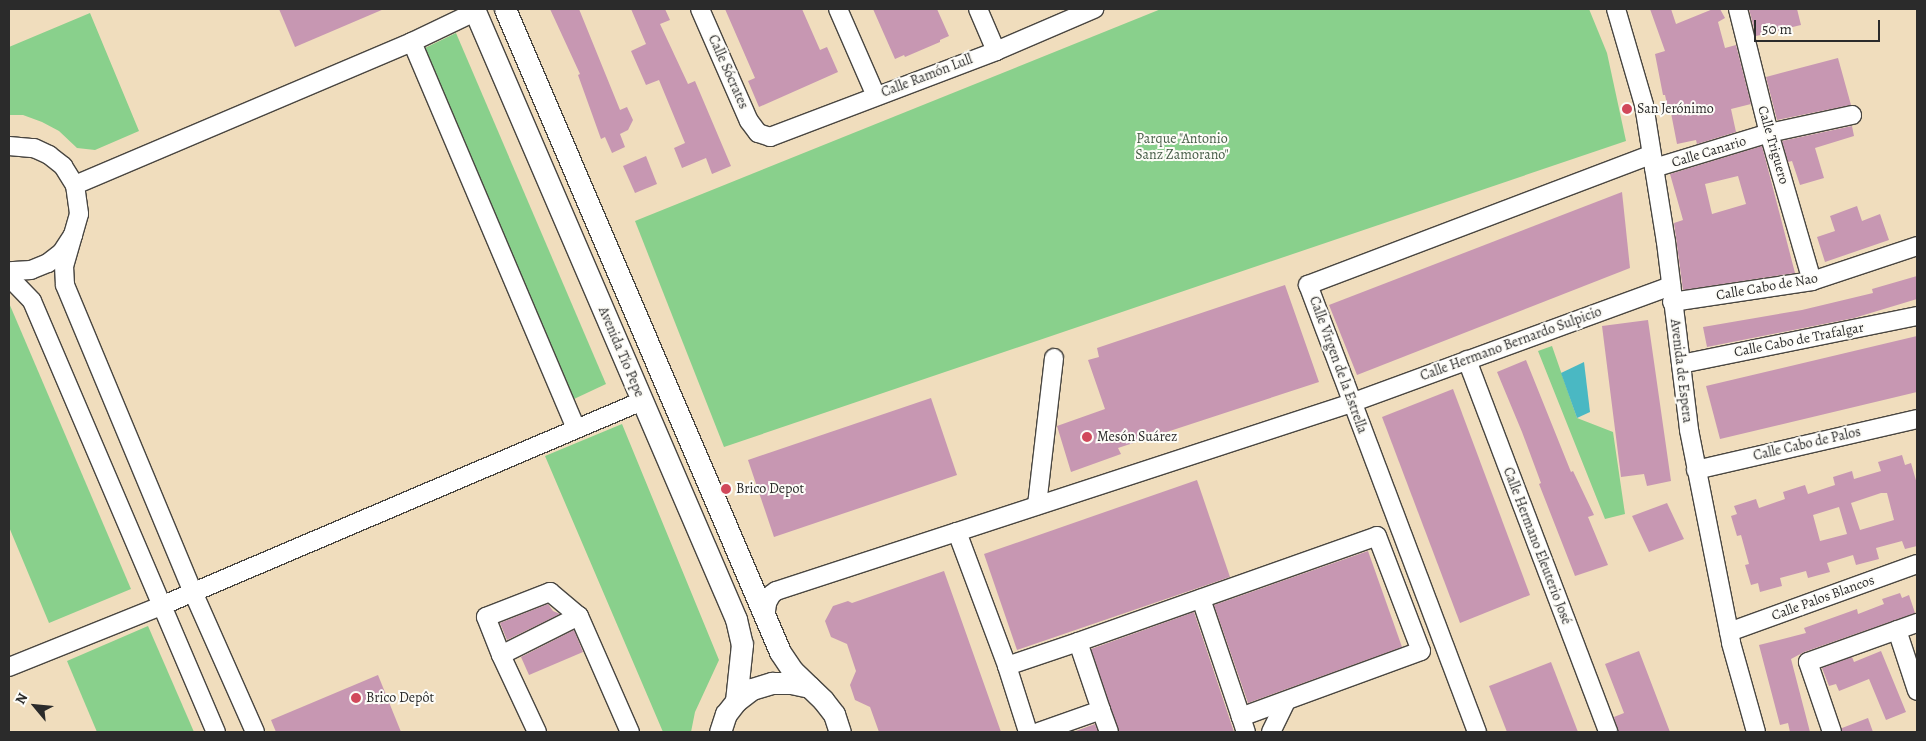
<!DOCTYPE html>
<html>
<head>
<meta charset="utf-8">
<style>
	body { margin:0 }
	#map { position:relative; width:1926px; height:741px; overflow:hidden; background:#f0ddbd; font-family:Alegreya,serif }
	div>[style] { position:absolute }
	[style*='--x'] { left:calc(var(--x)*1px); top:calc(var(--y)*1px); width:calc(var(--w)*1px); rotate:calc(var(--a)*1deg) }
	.green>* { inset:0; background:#89d08c }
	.water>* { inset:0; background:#4ab8c3 }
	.building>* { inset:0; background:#c797b2 }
	.roads { filter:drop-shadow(1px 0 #494641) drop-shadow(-1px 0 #494641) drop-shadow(0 1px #494641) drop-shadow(0 -1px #494641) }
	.minor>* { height:18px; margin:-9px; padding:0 9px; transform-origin:9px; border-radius:9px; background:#fff }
	.major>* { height:21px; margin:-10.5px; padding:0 10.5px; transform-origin:10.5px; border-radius:10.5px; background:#fff }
	.dots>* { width:14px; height:14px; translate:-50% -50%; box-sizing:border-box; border:2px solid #fdfcf7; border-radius:50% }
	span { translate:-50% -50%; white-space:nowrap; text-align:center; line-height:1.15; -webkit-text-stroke:4px #fdfcf7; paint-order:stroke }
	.street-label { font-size:14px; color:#2b2b2b }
	.poi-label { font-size:14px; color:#2b2b2b }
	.left { translate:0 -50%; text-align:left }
	.park-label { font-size:14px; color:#475d48 }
	.frame { position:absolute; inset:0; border:10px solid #2b2b2b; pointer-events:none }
	.north { position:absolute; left:10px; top:681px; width:50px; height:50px; -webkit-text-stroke:4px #fdfcf7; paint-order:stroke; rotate:298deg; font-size:14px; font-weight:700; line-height:20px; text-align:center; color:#2b2b2b }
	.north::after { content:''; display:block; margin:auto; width:18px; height:22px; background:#2b2b2b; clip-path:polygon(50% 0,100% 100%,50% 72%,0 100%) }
	.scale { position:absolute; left:1754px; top:20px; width:126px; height:22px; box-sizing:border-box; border:2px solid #2b2b2b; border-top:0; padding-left:6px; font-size:15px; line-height:18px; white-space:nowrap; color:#2b2b2b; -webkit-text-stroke:4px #fdfcf7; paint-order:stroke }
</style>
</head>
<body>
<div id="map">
	<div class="green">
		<div style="clip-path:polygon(1161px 9px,1589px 9px,1607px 53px,1626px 141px,724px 447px,635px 221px)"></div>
		<div style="clip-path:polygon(90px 13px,139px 131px,95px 150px,77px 148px,59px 131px,42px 122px,23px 115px,9px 115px,9px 47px)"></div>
		<div style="clip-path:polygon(456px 33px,606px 384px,574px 399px,425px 48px)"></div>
		<div style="clip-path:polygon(9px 303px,131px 589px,49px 623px,9px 527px)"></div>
		<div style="clip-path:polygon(1552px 346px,1577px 418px,1613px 432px,1625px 514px,1605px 519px,1538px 351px)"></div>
		<div style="clip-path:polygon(622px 424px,719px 660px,695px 712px,691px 732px,663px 732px,545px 456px)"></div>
		<div style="clip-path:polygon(148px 626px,194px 732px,97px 732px,67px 661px)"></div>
	</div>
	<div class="water">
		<div style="clip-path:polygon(1584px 362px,1590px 412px,1577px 418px,1561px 373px)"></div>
	</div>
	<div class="building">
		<div style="clip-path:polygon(279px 9px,384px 9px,295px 47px)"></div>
		<div style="clip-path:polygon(550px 9px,579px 9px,620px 110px,627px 107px,633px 120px,628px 130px,620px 134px,625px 147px,612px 153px,605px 137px,601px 139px,578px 75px,580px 74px)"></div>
		<div style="clip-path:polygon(631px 9px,665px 9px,670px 20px,660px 24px,688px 84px,695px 81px,731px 166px,712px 174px,706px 158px,682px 168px,674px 148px,685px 143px,659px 80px,646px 85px,631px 51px,646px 44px)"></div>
		<div style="clip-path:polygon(725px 9px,802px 9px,820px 50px,827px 47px,838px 72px,759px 107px,748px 81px,755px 78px)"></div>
		<div style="clip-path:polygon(873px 9px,937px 9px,949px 36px,940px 40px,940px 42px,905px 57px,904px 55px,895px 59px)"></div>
		<div style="clip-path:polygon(1650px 9px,1671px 9px,1676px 24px,1713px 9px,1720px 9px,1725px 18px,1718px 22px,1725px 48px,1736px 45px,1751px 104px,1731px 109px,1736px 132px,1697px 144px,1696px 140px,1677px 144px,1671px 113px,1669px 114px,1665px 95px,1663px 95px,1655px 54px,1665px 51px)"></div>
		<div style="clip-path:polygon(1749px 9px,1797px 9px,1801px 25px,1756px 36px)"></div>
		<div style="clip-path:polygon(1838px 58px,1851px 105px,1777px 120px,1766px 77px)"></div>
		<div style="clip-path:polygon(1852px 126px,1854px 136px,1815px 148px,1824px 178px,1800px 185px,1792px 161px,1788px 162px,1782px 141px)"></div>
		<div style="clip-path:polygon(evenodd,1762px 146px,1795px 273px,1683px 290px,1674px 223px,1683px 220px,1670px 174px,1762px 146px,1738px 176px,1746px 204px,1712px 214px,1705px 184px,1738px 176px)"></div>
		<div style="clip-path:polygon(646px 156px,657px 184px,635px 193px,623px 166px)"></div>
		<div style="clip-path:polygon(1622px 192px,1630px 268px,1357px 375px,1329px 305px)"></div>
		<div style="clip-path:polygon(1857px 206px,1862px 221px,1880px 214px,1889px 240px,1825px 262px,1817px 237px,1835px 231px,1830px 216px)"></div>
		<div style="clip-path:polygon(1917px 276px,1917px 299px,1854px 318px,1707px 347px,1703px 327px,1802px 310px,1873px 293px,1872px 289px)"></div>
		<div style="clip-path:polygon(1285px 285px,1319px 382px,1118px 448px,1121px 454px,1071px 472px,1057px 426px,1105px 409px,1088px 360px,1099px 357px,1097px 348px)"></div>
		<div style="clip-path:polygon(1648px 320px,1671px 481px,1647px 486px,1644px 474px,1621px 477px,1602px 326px)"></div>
		<div style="clip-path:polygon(1917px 336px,1917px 392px,1720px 439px,1706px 386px)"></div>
		<div style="clip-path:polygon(1526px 360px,1571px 472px,1573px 471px,1594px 515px,1588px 517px,1608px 565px,1575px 576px,1539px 484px,1541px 483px,1522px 432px,1497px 372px)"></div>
		<div style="clip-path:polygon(1453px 389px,1530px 595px,1460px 623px,1382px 417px)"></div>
		<div style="clip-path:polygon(931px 398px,957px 475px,774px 537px,748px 460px)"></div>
		<div style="clip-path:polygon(evenodd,1902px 455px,1905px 465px,1911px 463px,1917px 484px,1917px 546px,1905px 549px,1902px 541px,1876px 548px,1879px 559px,1856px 565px,1853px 555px,1827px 563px,1830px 572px,1808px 578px,1806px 571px,1780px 578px,1782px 586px,1760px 592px,1758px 583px,1751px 585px,1745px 565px,1749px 564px,1741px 535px,1737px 536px,1731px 516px,1737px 514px,1734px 506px,1756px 499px,1759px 508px,1785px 499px,1783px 492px,1805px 485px,1808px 494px,1835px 485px,1833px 477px,1852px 471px,1854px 479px,1881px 471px,1878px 462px,1902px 455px,1881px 493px,1887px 493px,1894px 520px,1860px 530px,1851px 503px,1881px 493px,1902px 455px,1839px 507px,1847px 534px,1820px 541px,1813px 515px,1839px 507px)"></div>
		<div style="clip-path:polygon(1197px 480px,1230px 577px,1017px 650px,984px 554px)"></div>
		<div style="clip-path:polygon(1667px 503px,1684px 539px,1649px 552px,1632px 516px)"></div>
		<div style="clip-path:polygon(1368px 551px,1402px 647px,1248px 703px,1214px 605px)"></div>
		<div style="clip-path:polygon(944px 571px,1001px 732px,879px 732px,870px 707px,855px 700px,850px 685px,856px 671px,847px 644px,831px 637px,825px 621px,833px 606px,848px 601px,852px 603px)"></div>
		<div style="clip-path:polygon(1900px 593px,1902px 598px,1909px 595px,1915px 613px,1804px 652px,1791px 659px,1810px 732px,1790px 732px,1788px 723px,1780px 725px,1759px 645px,1806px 633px,1804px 628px,1857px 609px,1858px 614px,1884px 604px,1882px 599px)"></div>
		<div style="clip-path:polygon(548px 604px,553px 611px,560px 614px,507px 640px,500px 623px)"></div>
		<div style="clip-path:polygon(1194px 612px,1234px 732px,1119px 732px,1091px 649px)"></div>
		<div style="clip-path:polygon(574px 630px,583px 652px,529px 675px,521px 657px)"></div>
		<div style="clip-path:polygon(1639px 651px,1670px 732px,1618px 732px,1614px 717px,1624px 713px,1605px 664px)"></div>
		<div style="clip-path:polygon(1881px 651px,1906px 712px,1886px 720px,1869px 679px,1839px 691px,1836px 684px,1829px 686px,1822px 668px,1852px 657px,1854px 662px)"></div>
		<div style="clip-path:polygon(1551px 662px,1578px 732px,1507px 732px,1489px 686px)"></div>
		<div style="clip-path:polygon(378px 675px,401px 732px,276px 732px,271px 720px)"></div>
		<div style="clip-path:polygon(1868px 718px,1873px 732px,1842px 732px,1842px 728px)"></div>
		<div style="clip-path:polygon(1095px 724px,1098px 732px,1077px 732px,1076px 731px)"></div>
	</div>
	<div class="roads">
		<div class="minor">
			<div style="--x:700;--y:9;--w:122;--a:66.4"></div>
			<div style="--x:749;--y:121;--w:15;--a:53"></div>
			<div style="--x:758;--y:133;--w:13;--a:18"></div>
			<div style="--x:770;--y:137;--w:242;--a:-20.8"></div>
			<div style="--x:996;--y:51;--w:107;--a:-23.2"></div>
			<div style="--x:838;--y:9;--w:95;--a:66.4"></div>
			<div style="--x:978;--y:9;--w:46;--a:66.8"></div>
			<div style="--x:1616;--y:9;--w:100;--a:73.7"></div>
			<div style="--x:1644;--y:105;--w:139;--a:80.9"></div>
			<div style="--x:1666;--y:242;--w:189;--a:83"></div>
			<div style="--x:1689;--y:430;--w:217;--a:78.8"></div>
			<div style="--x:1731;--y:643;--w:92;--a:74.3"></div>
			<div style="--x:1738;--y:9;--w:128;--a:76"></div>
			<div style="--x:1769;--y:133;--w:154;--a:73.8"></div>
			<div style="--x:412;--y:42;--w:420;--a:67"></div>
			<div style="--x:9;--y:146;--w:25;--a:5"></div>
			<div style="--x:34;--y:148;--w:17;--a:25"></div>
			<div style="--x:49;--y:155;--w:18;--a:38"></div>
			<div style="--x:63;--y:166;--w:22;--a:58"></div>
			<div style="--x:75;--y:185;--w:29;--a:82"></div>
			<div style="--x:79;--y:214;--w:22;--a:106"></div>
			<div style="--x:73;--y:235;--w:20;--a:123"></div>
			<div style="--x:62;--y:252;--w:18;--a:142"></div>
			<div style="--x:48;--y:263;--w:18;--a:158"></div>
			<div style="--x:31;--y:270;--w:22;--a:177"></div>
			<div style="--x:1654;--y:168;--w:120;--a:-16.9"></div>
			<div style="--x:1769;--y:133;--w:85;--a:-12.2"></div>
			<div style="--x:75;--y:185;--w:366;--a:-23"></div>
			<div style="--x:412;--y:42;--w:70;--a:-25.5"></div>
			<div style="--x:73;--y:235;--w:32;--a:106"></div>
			<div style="--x:64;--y:266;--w:19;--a:87"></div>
			<div style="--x:65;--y:285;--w:333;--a:67.4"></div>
			<div style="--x:193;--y:592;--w:153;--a:66.1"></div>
			<div style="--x:9;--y:277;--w:33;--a:46"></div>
			<div style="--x:32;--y:301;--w:469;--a:66.9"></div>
			<div style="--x:1672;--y:302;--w:142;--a:-8.5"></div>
			<div style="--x:1812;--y:281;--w:111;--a:-18.4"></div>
			<div style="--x:1467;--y:360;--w:398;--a:69.2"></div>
			<div style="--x:1681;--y:364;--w:241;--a:-11.5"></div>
			<div style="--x:1696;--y:470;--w:227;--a:-13"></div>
			<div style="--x:1037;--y:505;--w:148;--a:-83.4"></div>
			<div style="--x:957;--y:532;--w:415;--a:-18.1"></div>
			<div style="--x:1351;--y:403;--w:341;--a:-20.1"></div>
			<div style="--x:765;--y:618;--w:15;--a:-82"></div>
			<div style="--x:767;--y:603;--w:10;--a:-61"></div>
			<div style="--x:772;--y:594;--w:5;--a:-37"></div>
			<div style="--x:776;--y:591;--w:190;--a:-18.1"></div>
			<div style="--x:957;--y:532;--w:143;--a:69.5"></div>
			<div style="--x:1007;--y:666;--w:75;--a:-18.7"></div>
			<div style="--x:1078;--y:642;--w:72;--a:71.3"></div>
			<div style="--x:1101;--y:710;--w:66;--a:160.5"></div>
			<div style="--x:1897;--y:630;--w:64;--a:71.8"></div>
			<div style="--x:1729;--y:632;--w:200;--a:-19.9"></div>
			<div style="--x:1078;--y:642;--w:317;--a:-19.5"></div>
			<div style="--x:1377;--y:536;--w:123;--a:69.1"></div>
			<div style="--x:1421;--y:651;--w:192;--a:159.9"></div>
			<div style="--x:1241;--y:717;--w:125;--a:-108.7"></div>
			<div style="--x:501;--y:655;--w:41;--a:-111.5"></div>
			<div style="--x:486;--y:617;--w:69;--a:-21.3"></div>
			<div style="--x:550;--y:592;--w:38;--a:40"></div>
			<div style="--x:1007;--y:666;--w:69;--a:72.3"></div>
			<div style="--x:9;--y:667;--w:164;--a:-21.9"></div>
			<div style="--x:161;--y:606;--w:523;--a:-23.08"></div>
			<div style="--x:1101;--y:710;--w:23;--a:70"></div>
			<div style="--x:1241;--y:717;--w:16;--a:72"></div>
			<div style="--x:537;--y:732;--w:85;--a:-115.1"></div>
			<div style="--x:501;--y:655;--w:87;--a:-26.6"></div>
			<div style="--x:579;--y:616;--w:127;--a:66.3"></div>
			<div style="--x:1271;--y:732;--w:34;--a:-64"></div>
			<div style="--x:1477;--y:732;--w:478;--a:-110.7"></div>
			<div style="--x:1308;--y:285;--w:367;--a:-20.8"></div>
			<div style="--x:1832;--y:732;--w:74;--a:-108.9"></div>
			<div style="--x:1808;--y:662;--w:116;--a:-19.7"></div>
		</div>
		<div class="major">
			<div style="--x:474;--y:9;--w:664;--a:66.76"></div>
			<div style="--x:736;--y:619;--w:26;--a:77"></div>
			<div style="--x:742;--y:644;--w:57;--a:96"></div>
			<div style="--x:505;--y:9;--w:699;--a:66.84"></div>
			<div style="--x:780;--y:652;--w:23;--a:56"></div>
			<div style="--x:793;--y:671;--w:42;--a:44"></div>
			<div style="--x:823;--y:700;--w:18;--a:52"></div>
			<div style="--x:834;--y:714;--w:19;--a:72"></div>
			<div style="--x:720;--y:732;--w:19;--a:-72"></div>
			<div style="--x:726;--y:714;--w:16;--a:-52"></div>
			<div style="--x:736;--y:701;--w:20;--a:-37"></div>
			<div style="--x:752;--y:689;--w:21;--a:-17"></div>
			<div style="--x:772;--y:683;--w:19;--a:0"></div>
			<div style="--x:791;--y:683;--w:19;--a:12"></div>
		</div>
	</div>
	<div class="dots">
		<div style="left:1627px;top:109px;background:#d1495b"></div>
		<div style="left:1087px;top:437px;background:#d1495b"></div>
		<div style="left:726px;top:489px;background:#d1495b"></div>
		<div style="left:356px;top:698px;background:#d1495b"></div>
	</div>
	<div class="street-label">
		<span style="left:728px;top:72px;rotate:66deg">Calle Sócrates</span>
		<span style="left:927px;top:76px;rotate:-21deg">Calle Ramón Lull</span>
		<span style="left:1773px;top:145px;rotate:74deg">Calle Triguero</span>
		<span style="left:1709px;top:152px;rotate:-17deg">Calle Canario</span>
		<span style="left:1767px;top:287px;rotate:-10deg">Calle Cabo de Nao</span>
		<span style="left:1799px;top:340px;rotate:-11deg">Calle Cabo de Trafalgar</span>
		<span style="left:1511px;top:344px;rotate:-20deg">Calle Hermano Bernardo Sulpicio</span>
		<span style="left:621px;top:352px;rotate:67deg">Avenida Tío Pepe</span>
		<span style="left:1338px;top:365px;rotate:70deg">Calle Virgen de la Estrella</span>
		<span style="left:1681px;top:371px;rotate:83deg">Avenida de Espera</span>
		<span style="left:1807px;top:444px;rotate:-13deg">Calle Cabo de Palos</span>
		<span style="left:1537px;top:546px;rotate:69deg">Calle Hermano Eleuterio José</span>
		<span style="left:1823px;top:598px;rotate:-20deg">Calle Palos Blancos</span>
	</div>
	<div class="poi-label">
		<span class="left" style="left:1637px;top:109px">San Jerónimo</span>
		<span class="left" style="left:1097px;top:437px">Mesón Suárez</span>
		<span class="left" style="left:736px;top:489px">Brico Depot</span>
		<span class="left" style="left:366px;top:698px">Brico Depôt</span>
	</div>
	<div class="park-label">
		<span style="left:1182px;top:147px">Parque "Antonio<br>Sanz Zamorano"</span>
	</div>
	<div class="frame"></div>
	<div class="north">N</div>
	<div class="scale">50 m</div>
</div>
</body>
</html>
